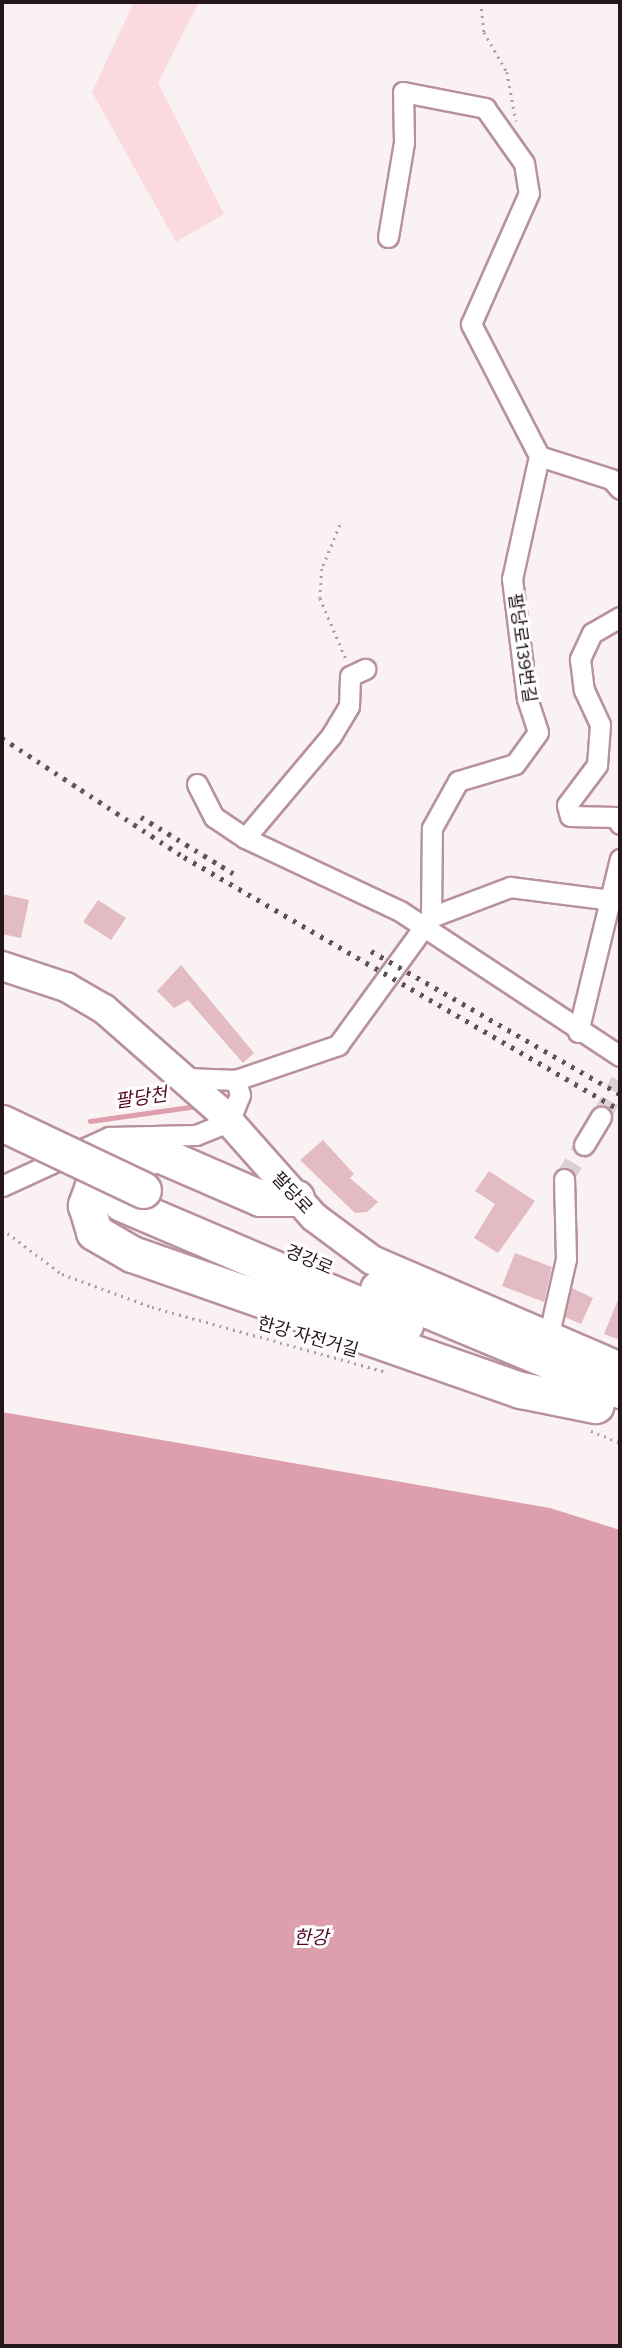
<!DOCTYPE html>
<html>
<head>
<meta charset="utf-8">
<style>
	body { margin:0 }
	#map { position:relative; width:622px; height:2348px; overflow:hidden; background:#faf1f3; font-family:Figtree,"Noto Sans KR",sans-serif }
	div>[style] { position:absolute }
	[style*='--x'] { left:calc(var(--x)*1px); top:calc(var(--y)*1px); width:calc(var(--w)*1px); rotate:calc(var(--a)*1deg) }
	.green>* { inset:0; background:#fad9e0 }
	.water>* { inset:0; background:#dd9eae }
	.stream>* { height:5px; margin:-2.5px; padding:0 2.5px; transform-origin:2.5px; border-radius:2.5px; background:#dd9eae }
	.building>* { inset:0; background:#e3bbc5 }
	.street-tunnel>* { height:19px; margin-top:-9.5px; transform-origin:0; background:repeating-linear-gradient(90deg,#dad0d2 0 19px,transparent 0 29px) }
	.path>* { height:2.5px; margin-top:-1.25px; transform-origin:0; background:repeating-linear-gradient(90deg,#aa9fa2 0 2px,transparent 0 7px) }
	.roads { filter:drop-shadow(2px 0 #b8929b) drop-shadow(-2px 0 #b8929b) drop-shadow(0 2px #b8929b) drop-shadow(0 -2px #b8929b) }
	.street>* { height:19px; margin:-9.5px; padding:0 9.5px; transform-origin:9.5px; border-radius:9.5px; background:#fff }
	.secondary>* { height:28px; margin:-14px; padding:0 14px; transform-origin:14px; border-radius:14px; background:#fff }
	.highway>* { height:35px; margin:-17.5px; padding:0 17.5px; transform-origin:17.5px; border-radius:17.5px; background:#fff }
	.rail>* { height:5px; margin-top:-2.5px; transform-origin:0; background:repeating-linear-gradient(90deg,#5f5356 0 3.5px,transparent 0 10.5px) }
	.bridges { filter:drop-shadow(2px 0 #b8929b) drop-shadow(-2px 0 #b8929b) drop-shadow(0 2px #b8929b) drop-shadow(0 -2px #b8929b) }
	.highway-bridge>* { height:35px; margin:-17.5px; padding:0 17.5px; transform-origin:17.5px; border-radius:17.5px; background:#fff }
	span { translate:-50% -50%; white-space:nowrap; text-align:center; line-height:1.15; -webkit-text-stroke:6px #fff; paint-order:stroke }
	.street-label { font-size:18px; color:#24161a }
	.water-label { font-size:19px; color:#520727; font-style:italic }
	.frame { position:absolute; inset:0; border:4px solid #24161a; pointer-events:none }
</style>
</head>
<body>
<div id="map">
	<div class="green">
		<div style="clip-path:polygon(134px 2px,199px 2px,158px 83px,224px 214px,176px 242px,92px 92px)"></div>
	</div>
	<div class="water">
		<div style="clip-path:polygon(2px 1412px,550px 1508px,620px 1530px,620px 2346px,2px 2346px)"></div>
	</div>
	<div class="stream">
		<div style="--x:90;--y:1121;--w:108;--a:-8"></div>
	</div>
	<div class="building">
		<div style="clip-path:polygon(2px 894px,29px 900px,21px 938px,2px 934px)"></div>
		<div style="clip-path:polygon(98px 900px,126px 918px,111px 940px,83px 922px)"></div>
		<div style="clip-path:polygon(181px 965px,254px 1053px,243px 1063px,188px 1000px,174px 1008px,157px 991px)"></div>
		<div style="clip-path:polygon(323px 1140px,354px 1174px,350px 1178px,378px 1202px,367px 1212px,355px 1213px,300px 1160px)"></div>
		<div style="clip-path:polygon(489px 1171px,535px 1201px,498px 1253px,474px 1238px,495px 1204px,475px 1191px)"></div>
		<div style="clip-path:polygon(515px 1253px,552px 1267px,544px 1302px,502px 1286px)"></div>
		<div style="clip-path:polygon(572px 1288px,593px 1298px,581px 1324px,565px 1317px)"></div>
		<div style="clip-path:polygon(620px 1295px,620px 1340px,604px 1334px)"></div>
	</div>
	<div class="street-tunnel">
		<div style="--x:601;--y:1117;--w:41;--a:-62.2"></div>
		<div style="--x:564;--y:1179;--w:39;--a:-60"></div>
	</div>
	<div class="path">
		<div style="--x:481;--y:2;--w:30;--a:84"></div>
		<div style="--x:484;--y:32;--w:46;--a:60.1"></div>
		<div style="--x:507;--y:72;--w:50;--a:79.6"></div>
		<div style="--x:340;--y:525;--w:48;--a:112.2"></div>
		<div style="--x:322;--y:569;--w:29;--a:94"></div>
		<div style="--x:320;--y:598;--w:66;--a:66.9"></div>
		<div style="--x:2;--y:1229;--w:75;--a:36.9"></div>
		<div style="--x:62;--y:1274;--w:96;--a:20.1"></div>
		<div style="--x:152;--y:1307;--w:244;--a:15.5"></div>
		<div style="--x:591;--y:1431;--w:31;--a:22"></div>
	</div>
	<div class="roads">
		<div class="street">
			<div style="--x:388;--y:237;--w:96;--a:-80.4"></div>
			<div style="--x:404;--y:142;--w:50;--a:-91.1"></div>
			<div style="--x:403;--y:92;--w:84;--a:11"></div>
			<div style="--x:485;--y:108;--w:67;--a:54.7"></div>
			<div style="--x:524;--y:163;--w:30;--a:81"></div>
			<div style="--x:529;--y:193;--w:143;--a:113.9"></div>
			<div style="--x:471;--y:324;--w:148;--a:62.7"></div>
			<div style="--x:539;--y:456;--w:76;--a:17.7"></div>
			<div style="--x:611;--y:479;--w:13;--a:48"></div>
			<div style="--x:620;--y:617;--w:32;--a:150"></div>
			<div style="--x:592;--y:633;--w:29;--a:115"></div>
			<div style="--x:580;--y:659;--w:31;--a:83"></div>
			<div style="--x:584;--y:690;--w:38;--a:65"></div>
			<div style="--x:600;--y:725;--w:40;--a:94.3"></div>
			<div style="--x:597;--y:765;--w:50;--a:126.9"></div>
			<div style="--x:567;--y:805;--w:11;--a:75"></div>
			<div style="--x:570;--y:816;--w:46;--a:1.2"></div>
			<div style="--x:616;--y:817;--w:8;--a:60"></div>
			<div style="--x:197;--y:784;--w:37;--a:63"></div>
			<div style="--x:214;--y:817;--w:37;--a:34"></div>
			<div style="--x:245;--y:838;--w:171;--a:25.2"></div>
			<div style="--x:400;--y:911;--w:263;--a:33.4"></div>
			<div style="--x:245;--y:838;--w:133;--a:-49.9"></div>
			<div style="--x:331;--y:736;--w:35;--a:-59"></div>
			<div style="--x:349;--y:706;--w:30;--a:-88"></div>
			<div style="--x:350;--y:676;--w:17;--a:-25"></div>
			<div style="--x:431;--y:917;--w:89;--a:-89.4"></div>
			<div style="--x:432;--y:828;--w:54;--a:-61"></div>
			<div style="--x:458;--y:781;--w:59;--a:-16.6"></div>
			<div style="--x:515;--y:764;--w:39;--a:-54"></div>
			<div style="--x:538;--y:732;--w:35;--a:-108"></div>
			<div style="--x:527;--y:699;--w:121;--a:-97.1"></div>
			<div style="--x:512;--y:579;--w:126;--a:-77.6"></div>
			<div style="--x:578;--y:1032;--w:178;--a:-76.4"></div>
			<div style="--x:236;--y:1080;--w:108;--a:-18.9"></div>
			<div style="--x:338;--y:1045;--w:158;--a:-54"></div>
			<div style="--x:431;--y:917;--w:85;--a:-20.8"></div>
			<div style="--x:510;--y:887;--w:111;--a:7.3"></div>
			<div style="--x:584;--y:1145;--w:33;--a:-59"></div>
			<div style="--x:2;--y:1186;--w:118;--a:-24.6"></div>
			<div style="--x:109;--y:1137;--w:87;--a:-1.3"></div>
			<div style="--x:196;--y:1135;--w:35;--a:-22"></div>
			<div style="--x:229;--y:1122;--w:29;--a:-68"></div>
			<div style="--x:240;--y:1095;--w:16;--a:-105"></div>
			<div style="--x:236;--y:1080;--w:50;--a:-177.7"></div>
			<div style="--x:548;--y:1338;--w:81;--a:-77.2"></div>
			<div style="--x:566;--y:1259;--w:80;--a:-91.4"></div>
		</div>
		<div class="secondary">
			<div style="--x:2;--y:966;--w:67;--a:18.2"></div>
			<div style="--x:66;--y:987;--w:44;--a:30.1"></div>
			<div style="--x:104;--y:1009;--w:153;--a:41.3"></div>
			<div style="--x:219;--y:1110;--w:143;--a:48.4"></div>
			<div style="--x:314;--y:1217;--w:72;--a:36.6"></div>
			<div style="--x:372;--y:1260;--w:270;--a:23.3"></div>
		</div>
		<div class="highway">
			<div style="--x:296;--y:1198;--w:36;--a:180"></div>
			<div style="--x:260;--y:1198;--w:110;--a:-156.5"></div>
			<div style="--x:159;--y:1154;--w:47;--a:168.9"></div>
			<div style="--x:113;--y:1163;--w:25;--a:137"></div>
			<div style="--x:95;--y:1180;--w:27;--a:110"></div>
			<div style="--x:86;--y:1205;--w:28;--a:73"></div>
			<div style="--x:94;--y:1232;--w:44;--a:30.1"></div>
			<div style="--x:132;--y:1254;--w:412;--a:19.3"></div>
			<div style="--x:521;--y:1390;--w:76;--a:11.5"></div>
			<div style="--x:121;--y:1203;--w:309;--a:23.1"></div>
			<div style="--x:378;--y:1289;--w:262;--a:22.7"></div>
		</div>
	</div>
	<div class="rail">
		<div style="--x:2;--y:738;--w:217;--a:33.2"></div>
		<div style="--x:184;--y:857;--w:504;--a:30.13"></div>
		<div style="--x:141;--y:817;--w:111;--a:31.4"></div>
		<div style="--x:371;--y:951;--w:287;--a:29.9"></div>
	</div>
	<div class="bridges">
		<div class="highway-bridge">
			<div style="--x:2;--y:1123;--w:156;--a:25.4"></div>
		</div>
	</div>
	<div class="street-label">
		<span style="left:522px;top:648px;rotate:82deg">팔당로139번길</span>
		<span style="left:292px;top:1193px;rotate:47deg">팔당로</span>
		<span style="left:309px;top:1260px;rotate:23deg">경강로</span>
		<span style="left:308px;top:1337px;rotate:16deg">한강 자전거길</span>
	</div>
	<div class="water-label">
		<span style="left:141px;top:1098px;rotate:-8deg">팔당천</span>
		<span style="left:311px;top:1938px">한강</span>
	</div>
	<div class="frame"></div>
</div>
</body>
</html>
